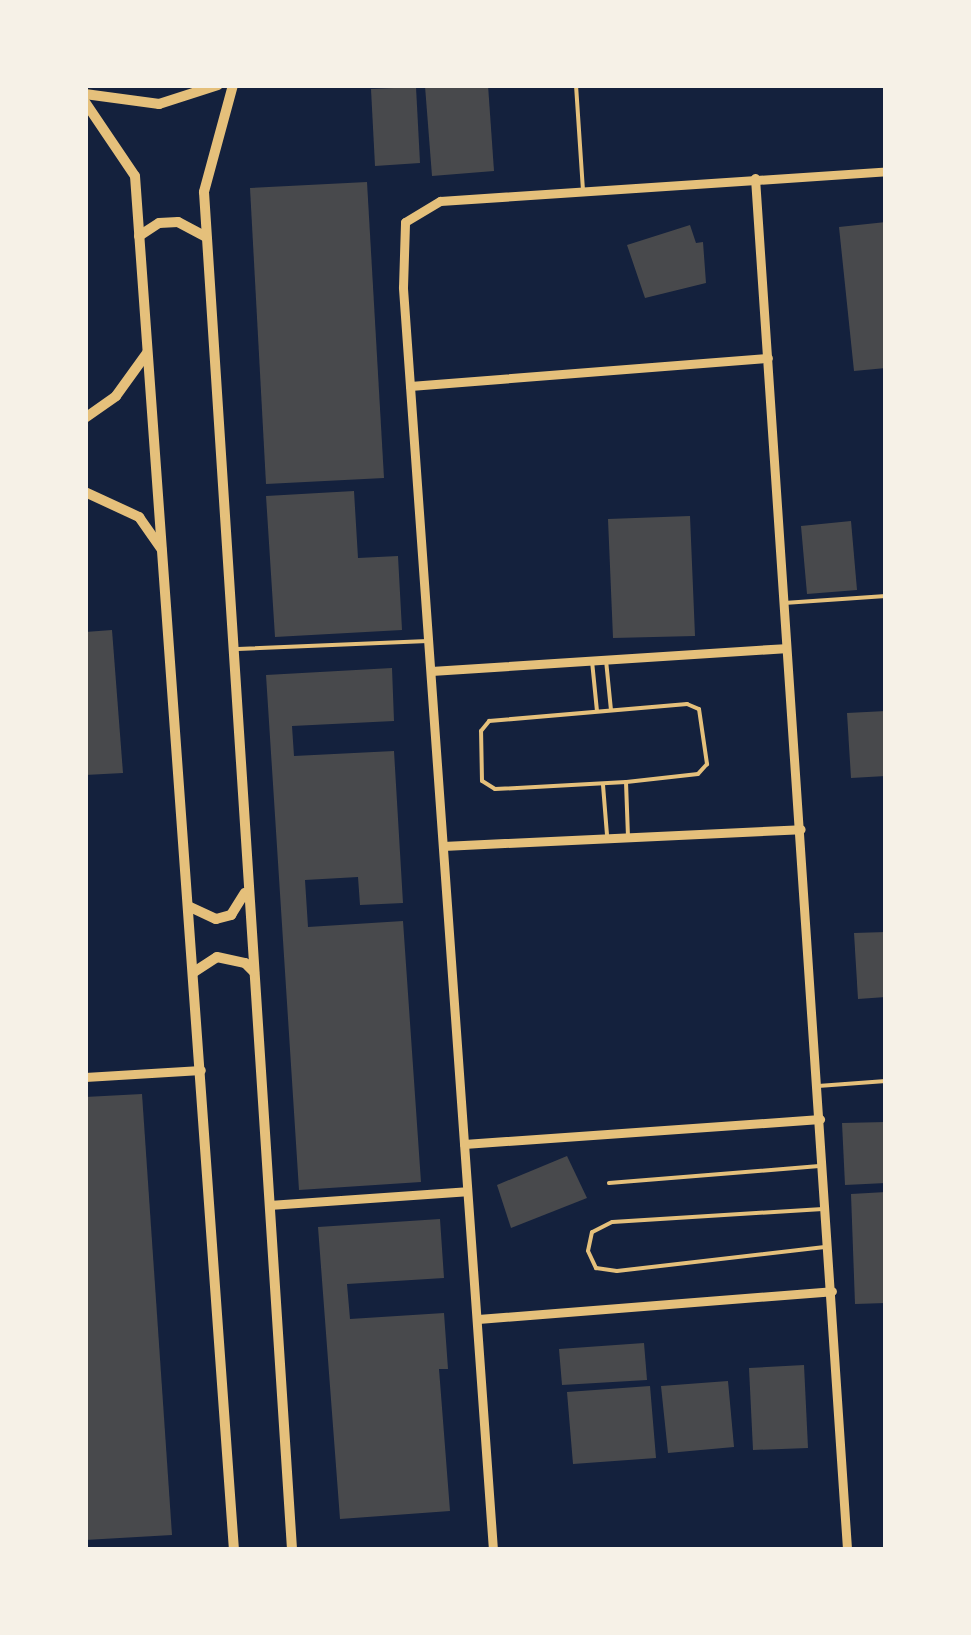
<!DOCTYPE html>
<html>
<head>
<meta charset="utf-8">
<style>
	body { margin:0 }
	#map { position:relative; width:971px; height:1635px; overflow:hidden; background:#14213d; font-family:"Archivo Narrow",sans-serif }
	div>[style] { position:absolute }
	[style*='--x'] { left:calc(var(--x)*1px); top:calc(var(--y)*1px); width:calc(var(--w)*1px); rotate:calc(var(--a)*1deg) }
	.building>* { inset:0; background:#48494c }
	.service>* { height:4px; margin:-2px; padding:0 2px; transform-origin:2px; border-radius:2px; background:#e5c07b }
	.minor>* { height:9px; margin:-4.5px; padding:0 4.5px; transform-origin:4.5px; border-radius:4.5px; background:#e5c07b }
	.tertiary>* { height:10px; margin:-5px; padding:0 5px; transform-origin:5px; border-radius:5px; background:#e5c07b }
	span { translate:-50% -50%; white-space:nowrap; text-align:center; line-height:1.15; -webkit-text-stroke:10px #f6f1e7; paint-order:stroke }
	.frame { position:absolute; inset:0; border:88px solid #f6f1e7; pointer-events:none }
</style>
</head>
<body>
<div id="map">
	<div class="building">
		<div style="clip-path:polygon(488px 85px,494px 171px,432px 176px,425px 86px)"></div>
		<div style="clip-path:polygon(416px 87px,420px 163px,375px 166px,371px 89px)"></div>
		<div style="clip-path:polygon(367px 182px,384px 478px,266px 484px,250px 188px)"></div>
		<div style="clip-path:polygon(886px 222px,886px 368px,854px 371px,839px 227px)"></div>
		<div style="clip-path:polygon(690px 225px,696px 243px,703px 242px,706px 283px,645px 298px,627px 245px)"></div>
		<div style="clip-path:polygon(354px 491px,358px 558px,398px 556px,402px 630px,275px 637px,266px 496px)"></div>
		<div style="clip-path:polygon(690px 516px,695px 636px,613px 638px,608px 519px)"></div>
		<div style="clip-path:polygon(851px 521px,857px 590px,807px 594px,801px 526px)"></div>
		<div style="clip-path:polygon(112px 630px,123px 773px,85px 775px,85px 632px)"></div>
		<div style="clip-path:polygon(392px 668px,394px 721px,292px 726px,294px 756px,394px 751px,403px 903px,360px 905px,358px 877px,305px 880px,308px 927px,403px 921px,421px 1182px,299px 1190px,266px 675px)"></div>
		<div style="clip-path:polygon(886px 711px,886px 776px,851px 778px,847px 713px)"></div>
		<div style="clip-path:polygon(886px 932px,886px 997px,858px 999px,854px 933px)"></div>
		<div style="clip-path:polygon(142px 1094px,172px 1535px,85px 1540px,85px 1097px)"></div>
		<div style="clip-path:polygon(886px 1122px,886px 1183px,845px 1185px,842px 1123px)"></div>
		<div style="clip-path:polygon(567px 1156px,587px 1198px,511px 1228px,497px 1185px)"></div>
		<div style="clip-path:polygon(886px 1192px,886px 1303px,855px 1304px,851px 1194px)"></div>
		<div style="clip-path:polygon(440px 1219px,444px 1278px,347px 1284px,350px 1319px,444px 1313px,448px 1369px,439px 1369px,450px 1511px,340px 1519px,318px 1227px)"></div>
		<div style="clip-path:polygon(644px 1343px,647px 1380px,562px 1385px,559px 1349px)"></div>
		<div style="clip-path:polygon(804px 1365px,808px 1448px,753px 1450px,749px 1368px)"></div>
		<div style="clip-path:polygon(728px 1381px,734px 1447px,668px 1453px,661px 1386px)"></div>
		<div style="clip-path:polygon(650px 1386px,656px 1458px,573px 1464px,567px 1392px)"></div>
	</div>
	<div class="service">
		<div style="--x:576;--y:85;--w:105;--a:86.2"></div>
		<div style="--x:784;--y:603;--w:102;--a:-3.9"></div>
		<div style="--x:238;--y:649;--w:190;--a:-2.4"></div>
		<div style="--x:606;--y:660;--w:50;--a:84.3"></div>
		<div style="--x:592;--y:661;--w:50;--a:84.3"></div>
		<div style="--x:626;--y:782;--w:131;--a:176.9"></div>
		<div style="--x:495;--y:789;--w:15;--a:-148"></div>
		<div style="--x:482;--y:781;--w:50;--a:-91.1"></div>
		<div style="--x:481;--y:731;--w:13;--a:-51"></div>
		<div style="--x:489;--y:721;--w:199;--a:-4.9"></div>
		<div style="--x:687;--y:704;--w:13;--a:23"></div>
		<div style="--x:699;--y:709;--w:56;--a:81.7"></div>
		<div style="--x:707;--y:764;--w:13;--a:132"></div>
		<div style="--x:698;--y:774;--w:72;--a:173.7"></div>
		<div style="--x:626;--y:782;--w:54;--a:87.9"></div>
		<div style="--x:603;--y:785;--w:50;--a:85.4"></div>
		<div style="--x:818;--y:1086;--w:68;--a:-4.2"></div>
		<div style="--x:609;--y:1183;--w:211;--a:-4.6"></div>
		<div style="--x:823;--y:1209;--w:211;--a:176.5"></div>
		<div style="--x:612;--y:1222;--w:22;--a:153"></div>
		<div style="--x:592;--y:1232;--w:19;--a:102"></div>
		<div style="--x:588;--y:1251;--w:19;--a:65"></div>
		<div style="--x:596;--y:1268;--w:21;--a:8"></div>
		<div style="--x:617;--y:1271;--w:207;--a:-6.6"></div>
	</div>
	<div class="minor">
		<div style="--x:755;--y:178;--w:1375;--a:86.16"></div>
		<div style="--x:410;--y:386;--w:359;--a:-4.5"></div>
		<div style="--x:431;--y:671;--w:354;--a:-3.7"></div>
		<div style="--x:443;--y:846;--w:358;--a:-2.7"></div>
		<div style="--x:85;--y:1077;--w:116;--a:-3.5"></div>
		<div style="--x:464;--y:1144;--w:357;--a:-4"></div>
		<div style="--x:269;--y:1205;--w:198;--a:-4"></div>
		<div style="--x:478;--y:1319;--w:355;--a:-4.5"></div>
		<div style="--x:493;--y:1550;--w:1266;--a:-94.08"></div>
		<div style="--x:403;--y:287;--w:65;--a:-88.2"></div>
		<div style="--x:405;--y:222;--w:41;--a:-31"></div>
		<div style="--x:440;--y:201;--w:447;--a:-3.8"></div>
	</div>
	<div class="tertiary">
		<div style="--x:233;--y:85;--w:111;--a:105.2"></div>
		<div style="--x:204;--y:192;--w:1361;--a:86.29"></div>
		<div style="--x:85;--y:94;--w:75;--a:7.7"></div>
		<div style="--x:159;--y:104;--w:62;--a:-17.9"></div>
		<div style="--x:85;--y:102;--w:89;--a:56"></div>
		<div style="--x:135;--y:176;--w:1378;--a:85.88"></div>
		<div style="--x:139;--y:236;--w:24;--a:-33"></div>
		<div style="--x:159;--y:223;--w:19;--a:-3"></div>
		<div style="--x:178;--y:222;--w:32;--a:28"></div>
		<div style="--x:85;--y:418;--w:38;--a:-35"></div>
		<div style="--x:116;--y:396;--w:53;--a:-54.2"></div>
		<div style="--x:85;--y:492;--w:60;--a:24.8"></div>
		<div style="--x:139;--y:517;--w:39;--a:55"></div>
		<div style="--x:188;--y:906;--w:31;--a:25"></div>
		<div style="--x:216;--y:919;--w:16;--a:-15"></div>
		<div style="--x:231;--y:915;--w:26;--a:-58"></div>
		<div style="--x:194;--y:972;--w:27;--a:-33"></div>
		<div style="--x:217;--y:957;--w:29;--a:12"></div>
		<div style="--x:245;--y:963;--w:13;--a:45"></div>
	</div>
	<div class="frame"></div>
</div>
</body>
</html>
